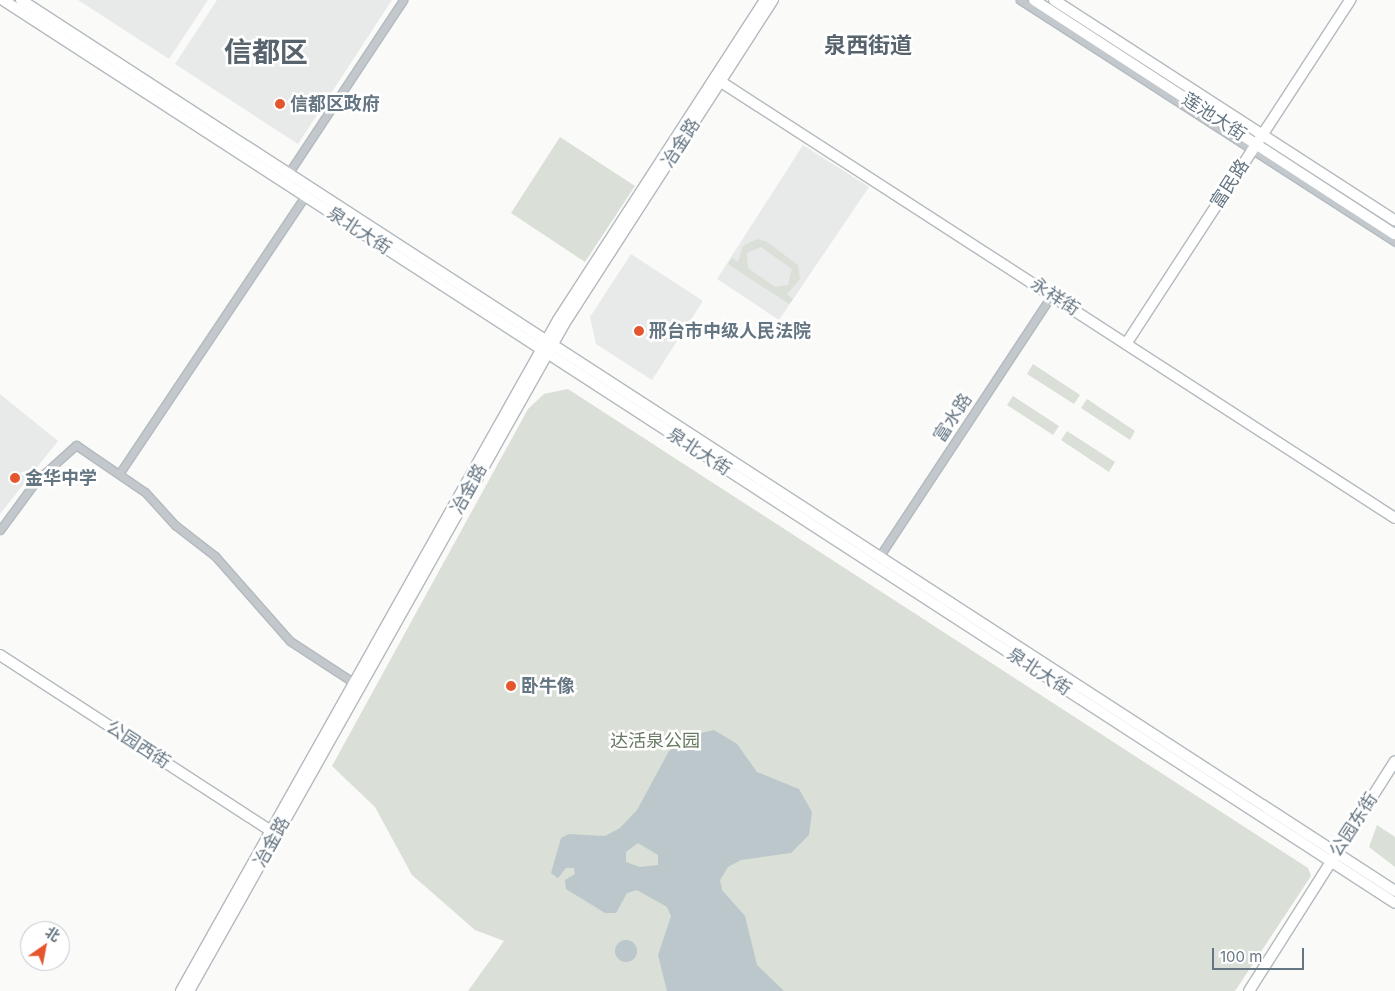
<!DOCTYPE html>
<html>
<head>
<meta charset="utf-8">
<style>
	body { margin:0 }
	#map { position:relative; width:1395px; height:991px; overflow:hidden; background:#fafaf8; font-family:Inter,"Noto Sans SC",sans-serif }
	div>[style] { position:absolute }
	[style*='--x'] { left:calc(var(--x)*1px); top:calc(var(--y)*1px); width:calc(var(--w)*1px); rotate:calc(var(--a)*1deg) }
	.built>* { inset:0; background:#e8e9e9 }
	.green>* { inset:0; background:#dadfd7 }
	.water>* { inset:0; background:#bbc7cb }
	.round { border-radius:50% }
	.roads { filter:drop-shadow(1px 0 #b3babf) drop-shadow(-1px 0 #b3babf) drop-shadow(0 1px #b3babf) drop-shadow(0 -1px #b3babf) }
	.street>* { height:7px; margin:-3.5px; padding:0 3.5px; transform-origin:3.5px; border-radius:3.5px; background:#c3c8cc }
	.secondary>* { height:10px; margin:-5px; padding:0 5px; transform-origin:5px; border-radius:5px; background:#fff }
	.dots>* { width:14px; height:14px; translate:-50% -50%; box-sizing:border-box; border:2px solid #fff; border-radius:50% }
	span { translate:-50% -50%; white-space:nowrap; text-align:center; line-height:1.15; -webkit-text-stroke:5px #fff; paint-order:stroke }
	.poi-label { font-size:18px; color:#657683; font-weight:700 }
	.left { translate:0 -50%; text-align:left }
	.street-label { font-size:18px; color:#657683 }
	.park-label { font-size:18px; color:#687a64 }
	.district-label { font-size:22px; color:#57646e; font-weight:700 }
	.town-label { font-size:28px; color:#57646e; font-weight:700 }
	.north { position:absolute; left:20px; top:921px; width:50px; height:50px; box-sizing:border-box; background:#fff; border:1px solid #c1c8cd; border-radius:50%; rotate:33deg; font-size:14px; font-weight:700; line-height:20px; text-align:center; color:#657683 }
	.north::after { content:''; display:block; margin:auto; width:18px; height:22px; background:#e4572e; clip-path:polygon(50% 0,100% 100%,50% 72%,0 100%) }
	.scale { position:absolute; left:1212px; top:948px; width:92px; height:22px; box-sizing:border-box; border:2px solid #657683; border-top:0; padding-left:6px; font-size:15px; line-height:18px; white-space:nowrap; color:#657683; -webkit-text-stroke:4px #fff; paint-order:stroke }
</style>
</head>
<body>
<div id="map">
	<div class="built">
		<div style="clip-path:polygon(78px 0,208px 0,169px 59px)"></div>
		<div style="clip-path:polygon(217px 0,392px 0,298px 144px,175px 64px)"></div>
		<div style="clip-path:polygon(803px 145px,869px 187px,779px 320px,717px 279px)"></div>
		<div style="clip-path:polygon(631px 254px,703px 301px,652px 380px,596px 344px,590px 317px)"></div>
		<div style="clip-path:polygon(0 394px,58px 441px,0 514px)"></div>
	</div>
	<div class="green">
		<div style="clip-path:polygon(560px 137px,635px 186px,585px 262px,511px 213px)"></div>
		<div style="clip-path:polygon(evenodd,757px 239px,767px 242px,798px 265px,800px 279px,787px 294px,793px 299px,789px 304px,728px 264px,732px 258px,738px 262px,743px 246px,757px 239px,761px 247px,792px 269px,788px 285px,775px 287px,748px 268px,747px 253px,761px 247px)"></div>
		<div style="clip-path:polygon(1033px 364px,1080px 395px,1074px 404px,1027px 374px)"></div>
		<div style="clip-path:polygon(568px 389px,1308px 868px,1311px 876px,1235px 991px,468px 991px,504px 941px,475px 930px,412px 875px,375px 807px,332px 766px,528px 409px,544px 394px)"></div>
		<div style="clip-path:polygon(1013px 396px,1059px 426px,1053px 435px,1007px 405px)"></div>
		<div style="clip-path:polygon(1087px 399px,1135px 431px,1130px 440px,1081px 408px)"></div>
		<div style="clip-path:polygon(1067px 431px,1115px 462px,1109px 472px,1061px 440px)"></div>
		<div style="clip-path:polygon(1377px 825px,1395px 837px,1395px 867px,1369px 847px)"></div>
	</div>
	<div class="water">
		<div style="clip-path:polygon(evenodd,714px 730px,737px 744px,757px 772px,799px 789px,812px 812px,809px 835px,791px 853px,741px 860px,728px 867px,720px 880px,722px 890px,745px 916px,757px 965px,784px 991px,667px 991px,658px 955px,671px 916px,667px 907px,637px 890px,627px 893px,616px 913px,605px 913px,566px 889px,565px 880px,575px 874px,574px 868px,566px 868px,558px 878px,551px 873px,561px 838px,569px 834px,605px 836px,620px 828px,637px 810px,669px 751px,693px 735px,714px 730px,638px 843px,658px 855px,658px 865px,640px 867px,626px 862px,626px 852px,638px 843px)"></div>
		<div class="round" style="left:615px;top:940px;width:22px;height:22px"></div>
	</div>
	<div class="roads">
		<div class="street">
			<div style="--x:1020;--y:0;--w:446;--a:32.8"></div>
			<div style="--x:286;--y:177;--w:212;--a:-56.5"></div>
			<div style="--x:119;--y:474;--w:334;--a:-56.2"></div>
			<div style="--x:0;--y:530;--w:61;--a:-53.7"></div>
			<div style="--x:36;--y:481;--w:54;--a:-42"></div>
			<div style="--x:76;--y:445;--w:83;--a:34.3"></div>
			<div style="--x:145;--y:492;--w:45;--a:47.7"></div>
			<div style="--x:175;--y:525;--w:51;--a:37.8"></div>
			<div style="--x:215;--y:556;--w:113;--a:48.6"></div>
			<div style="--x:290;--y:641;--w:75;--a:33.1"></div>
			<div style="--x:879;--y:557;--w:314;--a:-56.6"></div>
		</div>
		<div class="secondary">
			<div style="--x:3;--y:0;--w:1659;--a:32.97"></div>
			<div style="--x:21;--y:0;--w:1638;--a:32.96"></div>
			<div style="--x:1034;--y:0;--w:430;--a:33"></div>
			<div style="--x:1054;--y:0;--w:406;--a:32.9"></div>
			<div style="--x:715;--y:78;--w:810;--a:32.91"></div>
			<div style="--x:1126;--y:344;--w:411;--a:-56.9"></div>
			<div style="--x:0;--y:655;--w:329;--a:33"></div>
			<div style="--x:181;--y:991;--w:770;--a:-60.67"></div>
			<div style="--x:558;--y:320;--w:381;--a:-57.1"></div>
			<div style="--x:189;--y:991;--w:765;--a:-60.65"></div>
			<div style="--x:564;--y:324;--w:386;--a:-57.2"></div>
			<div style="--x:1249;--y:991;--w:272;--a:-57.6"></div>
		</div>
	</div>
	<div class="dots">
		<div style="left:280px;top:104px;background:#e4572e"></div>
		<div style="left:639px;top:331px;background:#e4572e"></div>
		<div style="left:15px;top:478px;background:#e4572e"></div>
		<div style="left:511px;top:686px;background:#e4572e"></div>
	</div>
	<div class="poi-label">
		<span class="left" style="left:290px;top:104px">信都区政府</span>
		<span class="left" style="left:649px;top:331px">邢台市中级人民法院</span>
		<span class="left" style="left:25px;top:478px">金华中学</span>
		<span class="left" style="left:521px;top:686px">卧牛像</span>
	</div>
	<div class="street-label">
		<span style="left:1214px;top:117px;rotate:33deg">莲池大街</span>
		<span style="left:681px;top:143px;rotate:-57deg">冶金路</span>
		<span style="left:1230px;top:184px;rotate:-57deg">富民路</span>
		<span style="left:359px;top:231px;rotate:33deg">泉北大街</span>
		<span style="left:1055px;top:297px;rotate:33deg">永祥街</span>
		<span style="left:953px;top:418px;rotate:-57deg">富水路</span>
		<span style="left:699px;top:452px;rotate:33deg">泉北大街</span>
		<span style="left:469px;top:489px;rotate:-61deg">冶金路</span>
		<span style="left:1039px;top:672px;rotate:33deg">泉北大街</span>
		<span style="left:138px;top:745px;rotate:33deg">公园西街</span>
		<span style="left:1354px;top:825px;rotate:-57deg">公园东街</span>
		<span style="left:272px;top:842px;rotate:-61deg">冶金路</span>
	</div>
	<div class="park-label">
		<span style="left:655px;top:741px">达活泉公园</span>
	</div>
	<div class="district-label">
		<span style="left:868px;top:46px">泉西街道</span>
	</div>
	<div class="town-label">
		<span style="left:266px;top:52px">信都区</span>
	</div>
	<div class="north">北</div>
	<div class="scale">100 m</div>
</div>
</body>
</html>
